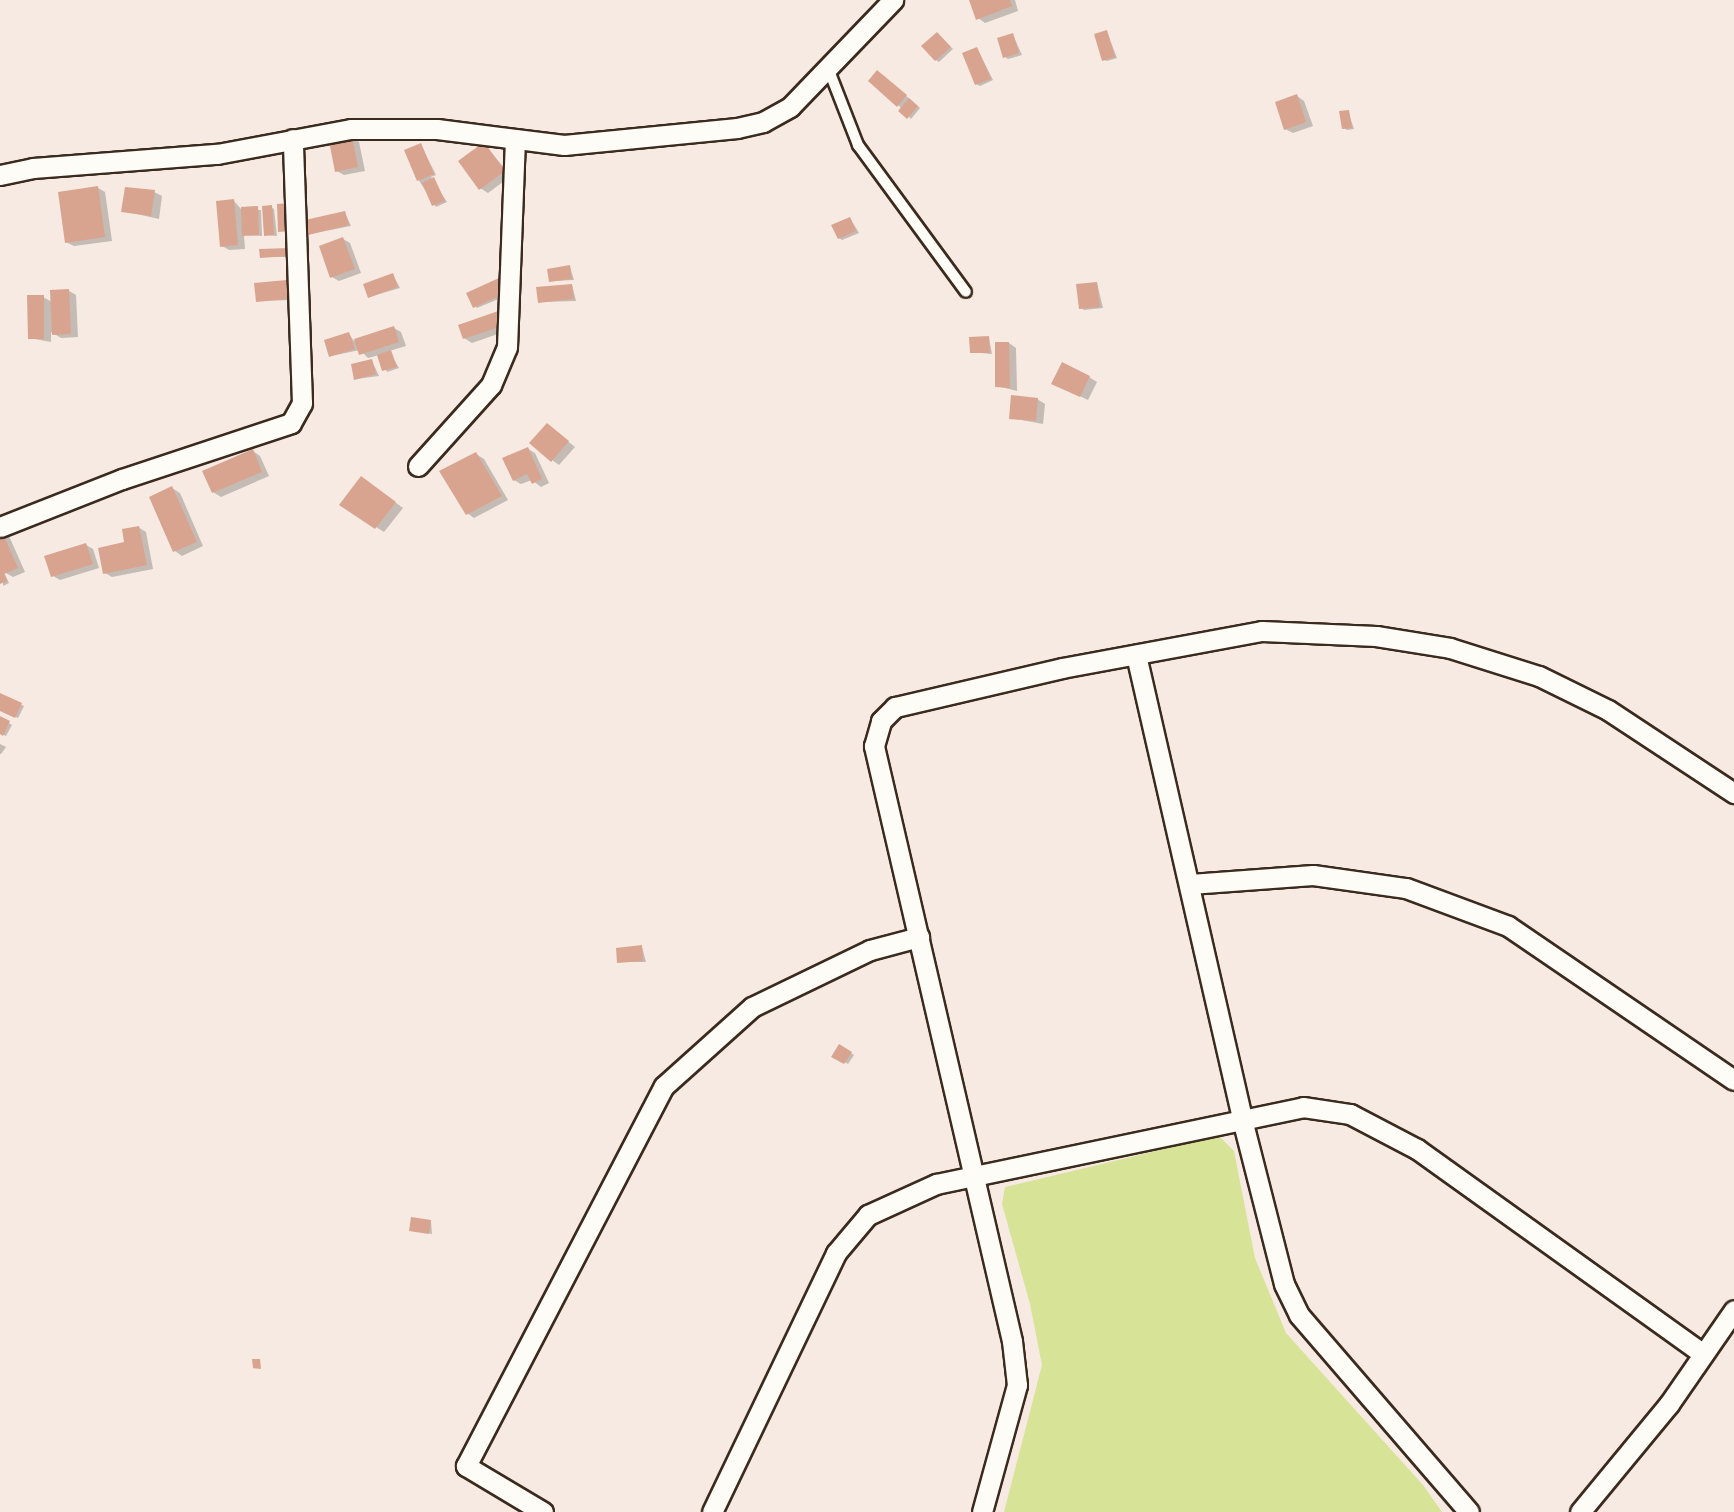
<!DOCTYPE html>
<html>
<head>
<meta charset="utf-8">
<style>
	body { margin:0 }
	#map { position:relative; width:1734px; height:1512px; overflow:hidden; background:#f6eae2; font-family:Pangolin,sans-serif }
	div>[style] { position:absolute }
	[style*='--x'] { left:calc(var(--x)*1px); top:calc(var(--y)*1px); width:calc(var(--w)*1px); rotate:calc(var(--a)*1deg) }
	.green>* { inset:0; background:#d7e497 }
	.shadow>* { inset:0; background:#0003 }
	.building>* { inset:0; background:#d9a48f }
	.roads { filter:drop-shadow(2px 0 #3b2a1e) drop-shadow(-2px 0 #3b2a1e) drop-shadow(0 2px #3b2a1e) drop-shadow(0 -2px #3b2a1e) }
	.service>* { height:10px; margin:-5px; padding:0 5px; transform-origin:5px; border-radius:5px; background:#fdfcf7 }
	.minor>* { height:19px; margin:-9.5px; padding:0 9.5px; transform-origin:9.5px; border-radius:9.5px; background:#fdfcf7 }
	span { translate:-50% -50%; white-space:nowrap; text-align:center; line-height:1.15; -webkit-text-stroke:5px #fdfcf7; paint-order:stroke }
</style>
</head>
<body>
<div id="map">
	<div class="green">
		<div style="clip-path:polygon(1219px 1136px,1234px 1151px,1255px 1258px,1286px 1333px,1423px 1485px,1442px 1512px,1004px 1512px,1042px 1365px,1030px 1304px,1002px 1204px,1005px 1187px)"></div>
	</div>
	<div class="shadow">
		<div style="clip-path:polygon(971px 0,1015px 0,1018px 11px,985px 23px,978px 18px)"></div>
		<div style="clip-path:polygon(1107px 32px,1117px 58px,1107px 61px,1104px 60px)"></div>
		<div style="clip-path:polygon(937px 34px,953px 49px,939px 62px,936px 60px)"></div>
		<div style="clip-path:polygon(1013px 35px,1022px 55px,1008px 59px,1005px 57px)"></div>
		<div style="clip-path:polygon(977px 48px,993px 80px,980px 86px,976px 84px)"></div>
		<div style="clip-path:polygon(881px 74px,920px 108px,911px 119px,898px 105px)"></div>
		<div style="clip-path:polygon(1297px 96px,1304px 101px,1313px 126px,1293px 133px,1285px 129px)"></div>
		<div style="clip-path:polygon(1348px 111px,1354px 129px,1347px 130px,1344px 128px)"></div>
		<div style="clip-path:polygon(352px 138px,359px 142px,365px 171px,344px 175px,337px 171px)"></div>
		<div style="clip-path:polygon(484px 144px,511px 176px,488px 193px,480px 188px)"></div>
		<div style="clip-path:polygon(421px 145px,436px 175px,431px 177px,447px 202px,436px 207px,418px 179px)"></div>
		<div style="clip-path:polygon(98px 188px,105px 192px,112px 241px,74px 246px,66px 242px)"></div>
		<div style="clip-path:polygon(154px 192px,162px 196px,159px 219px,123px 211px)"></div>
		<div style="clip-path:polygon(234px 201px,241px 209px,261px 210px,262px 236px,244px 235px,245px 249px,229px 250px,222px 246px)"></div>
		<div style="clip-path:polygon(271px 207px,274px 209px,277px 236px,266px 235px)"></div>
		<div style="clip-path:polygon(345px 213px,351px 226px,310px 234px)"></div>
		<div style="clip-path:polygon(850px 218px,859px 233px,842px 240px,839px 238px)"></div>
		<div style="clip-path:polygon(343px 239px,350px 243px,361px 273px,339px 281px,332px 277px)"></div>
		<div style="clip-path:polygon(291px 251px,292px 257px,262px 257px)"></div>
		<div style="clip-path:polygon(570px 267px,574px 280px,551px 281px)"></div>
		<div style="clip-path:polygon(393px 275px,400px 288px,369px 297px)"></div>
		<div style="clip-path:polygon(286px 282px,291px 300px,257px 301px)"></div>
		<div style="clip-path:polygon(1097px 283px,1103px 308px,1084px 310px,1081px 308px)"></div>
		<div style="clip-path:polygon(572px 285px,576px 301px,540px 302px)"></div>
		<div style="clip-path:polygon(69px 291px,76px 295px,78px 337px,61px 338px,51px 332px,51px 342px,29px 338px,43px 297px,52px 302px)"></div>
		<div style="clip-path:polygon(468px 294px,508px 295px,477px 308px)"></div>
		<div style="clip-path:polygon(511px 315px,515px 328px,472px 343px,464px 338px)"></div>
		<div style="clip-path:polygon(394px 328px,401px 332px,406px 346px,389px 351px,399px 368px,387px 372px,379px 355px,368px 358px,360px 350px,331px 356px,349px 334px,354px 341px)"></div>
		<div style="clip-path:polygon(989px 338px,992px 354px,971px 352px)"></div>
		<div style="clip-path:polygon(1009px 343px,1016px 348px,1017px 391px,997px 386px)"></div>
		<div style="clip-path:polygon(372px 361px,379px 376px,356px 379px)"></div>
		<div style="clip-path:polygon(1089px 377px,1097px 382px,1088px 400px,1061px 387px)"></div>
		<div style="clip-path:polygon(1037px 399px,1045px 404px,1043px 424px,1010px 418px)"></div>
		<div style="clip-path:polygon(548px 425px,575px 447px,559px 465px,552px 460px)"></div>
		<div style="clip-path:polygon(528px 449px,535px 453px,549px 483px,541px 487px,532px 480px,521px 484px,514px 480px)"></div>
		<div style="clip-path:polygon(253px 451px,260px 456px,269px 476px,221px 497px,213px 492px)"></div>
		<div style="clip-path:polygon(476px 454px,484px 459px,508px 500px,474px 518px,467px 513px)"></div>
		<div style="clip-path:polygon(369px 483px,403px 508px,384px 532px,341px 505px)"></div>
		<div style="clip-path:polygon(172px 488px,180px 493px,203px 546px,182px 556px,175px 551px)"></div>
		<div style="clip-path:polygon(138px 527px,146px 532px,153px 569px,112px 577px,105px 573px)"></div>
		<div style="clip-path:polygon(1px 532px,9px 536px,25px 572px,13px 577px,4px 572px,9px 583px,3px 586px)"></div>
		<div style="clip-path:polygon(86px 545px,93px 549px,99px 568px,60px 580px,53px 576px)"></div>
		<div style="clip-path:polygon(0 695px,24px 706px,18px 718px,0 710px)"></div>
		<div style="clip-path:polygon(0 718px,12px 725px,6px 736px,0 733px)"></div>
		<div style="clip-path:polygon(0 744px,6px 747px,1px 754px,0 754px)"></div>
		<div style="clip-path:polygon(642px 947px,646px 962px,619px 962px)"></div>
		<div style="clip-path:polygon(839px 1046px,854px 1055px,848px 1064px,834px 1056px)"></div>
		<div style="clip-path:polygon(431px 1222px,432px 1234px,411px 1230px)"></div>
	</div>
	<div class="building">
		<div style="clip-path:polygon(969px 0,1010px 0,1012px 6px,976px 20px)"></div>
		<div style="clip-path:polygon(1107px 30px,1115px 57px,1102px 61px,1094px 34px)"></div>
		<div style="clip-path:polygon(937px 32px,951px 47px,935px 61px,921px 46px)"></div>
		<div style="clip-path:polygon(1013px 33px,1019px 53px,1003px 58px,997px 38px)"></div>
		<div style="clip-path:polygon(977px 47px,991px 79px,975px 85px,962px 53px)"></div>
		<div style="clip-path:polygon(877px 70px,907px 95px,897px 107px,868px 81px)"></div>
		<div style="clip-path:polygon(1297px 94px,1306px 122px,1284px 130px,1275px 102px)"></div>
		<div style="clip-path:polygon(909px 98px,918px 106px,907px 119px,898px 111px)"></div>
		<div style="clip-path:polygon(1349px 110px,1352px 128px,1342px 129px,1339px 111px)"></div>
		<div style="clip-path:polygon(352px 136px,358px 167px,335px 172px,329px 141px)"></div>
		<div style="clip-path:polygon(484px 142px,505px 171px,479px 190px,458px 161px)"></div>
		<div style="clip-path:polygon(421px 143px,434px 174px,417px 181px,404px 150px)"></div>
		<div style="clip-path:polygon(434px 177px,445px 201px,432px 206px,422px 183px)"></div>
		<div style="clip-path:polygon(98px 186px,105px 237px,65px 243px,58px 192px)"></div>
		<div style="clip-path:polygon(125px 187px,155px 190px,151px 216px,121px 212px)"></div>
		<div style="clip-path:polygon(234px 199px,238px 245px,220px 247px,216px 201px)"></div>
		<div style="clip-path:polygon(290px 203px,291px 231px,278px 232px,277px 204px)"></div>
		<div style="clip-path:polygon(272px 205px,274px 235px,264px 236px,262px 206px)"></div>
		<div style="clip-path:polygon(258px 206px,259px 235px,242px 236px,241px 207px)"></div>
		<div style="clip-path:polygon(345px 211px,349px 225px,308px 235px,305px 220px)"></div>
		<div style="clip-path:polygon(850px 217px,856px 231px,838px 239px,831px 225px)"></div>
		<div style="clip-path:polygon(343px 237px,355px 269px,330px 278px,319px 246px)"></div>
		<div style="clip-path:polygon(289px 248px,289px 256px,260px 258px,259px 249px)"></div>
		<div style="clip-path:polygon(570px 265px,572px 279px,549px 282px,547px 269px)"></div>
		<div style="clip-path:polygon(393px 273px,398px 287px,368px 298px,363px 284px)"></div>
		<div style="clip-path:polygon(499px 278px,506px 293px,473px 308px,466px 293px)"></div>
		<div style="clip-path:polygon(287px 280px,289px 299px,256px 302px,254px 283px)"></div>
		<div style="clip-path:polygon(1097px 282px,1100px 307px,1079px 309px,1076px 284px)"></div>
		<div style="clip-path:polygon(572px 284px,574px 299px,538px 303px,536px 287px)"></div>
		<div style="clip-path:polygon(69px 289px,71px 334px,52px 335px,50px 290px)"></div>
		<div style="clip-path:polygon(27px 295px,44px 295px,44px 339px,28px 339px)"></div>
		<div style="clip-path:polygon(504px 309px,509px 324px,463px 339px,458px 325px)"></div>
		<div style="clip-path:polygon(394px 326px,399px 342px,359px 355px,354px 339px)"></div>
		<div style="clip-path:polygon(349px 332px,355px 349px,329px 357px,324px 340px)"></div>
		<div style="clip-path:polygon(989px 336px,990px 353px,970px 353px,969px 337px)"></div>
		<div style="clip-path:polygon(995px 342px,1009px 342px,1010px 388px,995px 387px)"></div>
		<div style="clip-path:polygon(391px 350px,397px 367px,382px 371px,377px 355px)"></div>
		<div style="clip-path:polygon(372px 359px,376px 374px,354px 380px,351px 364px)"></div>
		<div style="clip-path:polygon(1062px 362px,1090px 376px,1080px 397px,1051px 384px)"></div>
		<div style="clip-path:polygon(1011px 395px,1038px 398px,1036px 421px,1009px 419px)"></div>
		<div style="clip-path:polygon(547px 423px,569px 441px,551px 462px,529px 443px)"></div>
		<div style="clip-path:polygon(528px 447px,542px 479px,532px 484px,527px 474px,513px 481px,502px 458px)"></div>
		<div style="clip-path:polygon(253px 449px,262px 472px,212px 493px,202px 471px)"></div>
		<div style="clip-path:polygon(476px 452px,502px 496px,466px 515px,439px 471px)"></div>
		<div style="clip-path:polygon(361px 476px,396px 502px,375px 529px,339px 505px)"></div>
		<div style="clip-path:polygon(172px 486px,197px 542px,173px 552px,149px 497px)"></div>
		<div style="clip-path:polygon(139px 526px,147px 565px,103px 574px,98px 548px,124px 542px,122px 529px)"></div>
		<div style="clip-path:polygon(0 527px,18px 568px,4px 574px,7px 581px,0 584px)"></div>
		<div style="clip-path:polygon(86px 543px,93px 564px,51px 577px,44px 556px)"></div>
		<div style="clip-path:polygon(0 693px,22px 703px,15px 718px,0 711px)"></div>
		<div style="clip-path:polygon(0 716px,10px 721px,3px 736px,0 734px)"></div>
		<div style="clip-path:polygon(642px 945px,643px 961px,617px 963px,616px 948px)"></div>
		<div style="clip-path:polygon(839px 1044px,852px 1052px,844px 1064px,831px 1057px)"></div>
		<div style="clip-path:polygon(411px 1217px,431px 1220px,429px 1234px,409px 1231px)"></div>
		<div style="clip-path:polygon(252px 1359px,260px 1359px,261px 1369px,253px 1368px)"></div>
	</div>
	<div class="roads">
		<div class="service">
			<div style="--x:828;--y:68;--w:83;--a:68.7"></div>
			<div style="--x:858;--y:145;--w:182;--a:53.7"></div>
		</div>
		<div class="minor">
			<div style="--x:0;--y:175;--w:34;--a:-12"></div>
			<div style="--x:33;--y:168;--w:185;--a:-4.4"></div>
			<div style="--x:217;--y:154;--w:136;--a:-10.6"></div>
			<div style="--x:351;--y:129;--w:86;--a:0"></div>
			<div style="--x:437;--y:129;--w:128;--a:7.2"></div>
			<div style="--x:564;--y:145;--w:174;--a:-5.6"></div>
			<div style="--x:737;--y:128;--w:27;--a:-13"></div>
			<div style="--x:763;--y:122;--w:31;--a:-29"></div>
			<div style="--x:790;--y:107;--w:149;--a:-46.1"></div>
			<div style="--x:418;--y:466;--w:109;--a:-48"></div>
			<div style="--x:491;--y:385;--w:41;--a:-67.2"></div>
			<div style="--x:507;--y:347;--w:208;--a:-87.8"></div>
			<div style="--x:0;--y:527;--w:131;--a:-21.5"></div>
			<div style="--x:122;--y:479;--w:178;--a:-18.3"></div>
			<div style="--x:291;--y:423;--w:23;--a:-61"></div>
			<div style="--x:302;--y:403;--w:264;--a:-92"></div>
			<div style="--x:1136;--y:655;--w:476;--a:77.1"></div>
			<div style="--x:1242;--y:1119;--w:170;--a:75.7"></div>
			<div style="--x:1284;--y:1284;--w:34;--a:64"></div>
			<div style="--x:1299;--y:1315;--w:260;--a:49.2"></div>
			<div style="--x:1190;--y:884;--w:123;--a:-4.2"></div>
			<div style="--x:1313;--y:875;--w:94;--a:8"></div>
			<div style="--x:1406;--y:888;--w:109;--a:20.4"></div>
			<div style="--x:1508;--y:926;--w:273;--a:34.3"></div>
			<div style="--x:543;--y:1512;--w:90;--a:-149.1"></div>
			<div style="--x:466;--y:1466;--w:428;--a:-62.5"></div>
			<div style="--x:664;--y:1086;--w:118;--a:-41.9"></div>
			<div style="--x:752;--y:1007;--w:131;--a:-25.8"></div>
			<div style="--x:870;--y:950;--w:51;--a:-14.9"></div>
			<div style="--x:712;--y:1512;--w:287;--a:-64.4"></div>
			<div style="--x:836;--y:1253;--w:50;--a:-49.9"></div>
			<div style="--x:868;--y:1215;--w:75;--a:-24.5"></div>
			<div style="--x:936;--y:1184;--w:375;--a:-11.8"></div>
			<div style="--x:1303;--y:1107;--w:48;--a:8.5"></div>
			<div style="--x:1350;--y:1114;--w:76;--a:27.6"></div>
			<div style="--x:1417;--y:1149;--w:352;--a:35.6"></div>
			<div style="--x:982;--y:1512;--w:132;--a:-74.6"></div>
			<div style="--x:1017;--y:1385;--w:44;--a:-96.5"></div>
			<div style="--x:1012;--y:1341;--w:611;--a:-103.06"></div>
			<div style="--x:874;--y:746;--w:26;--a:-74"></div>
			<div style="--x:881;--y:721;--w:20;--a:-45"></div>
			<div style="--x:895;--y:707;--w:171;--a:-13.1"></div>
			<div style="--x:1062;--y:668;--w:203;--a:-10.5"></div>
			<div style="--x:1262;--y:631;--w:114;--a:2.5"></div>
			<div style="--x:1376;--y:636;--w:75;--a:9.2"></div>
			<div style="--x:1450;--y:648;--w:93;--a:17.5"></div>
			<div style="--x:1539;--y:676;--w:77;--a:26.2"></div>
			<div style="--x:1608;--y:710;--w:151;--a:33.4"></div>
			<div style="--x:1580;--y:1512;--w:140;--a:-50.5"></div>
			<div style="--x:1669;--y:1404;--w:114;--a:-55.3"></div>
		</div>
	</div>
</div>
</body>
</html>
